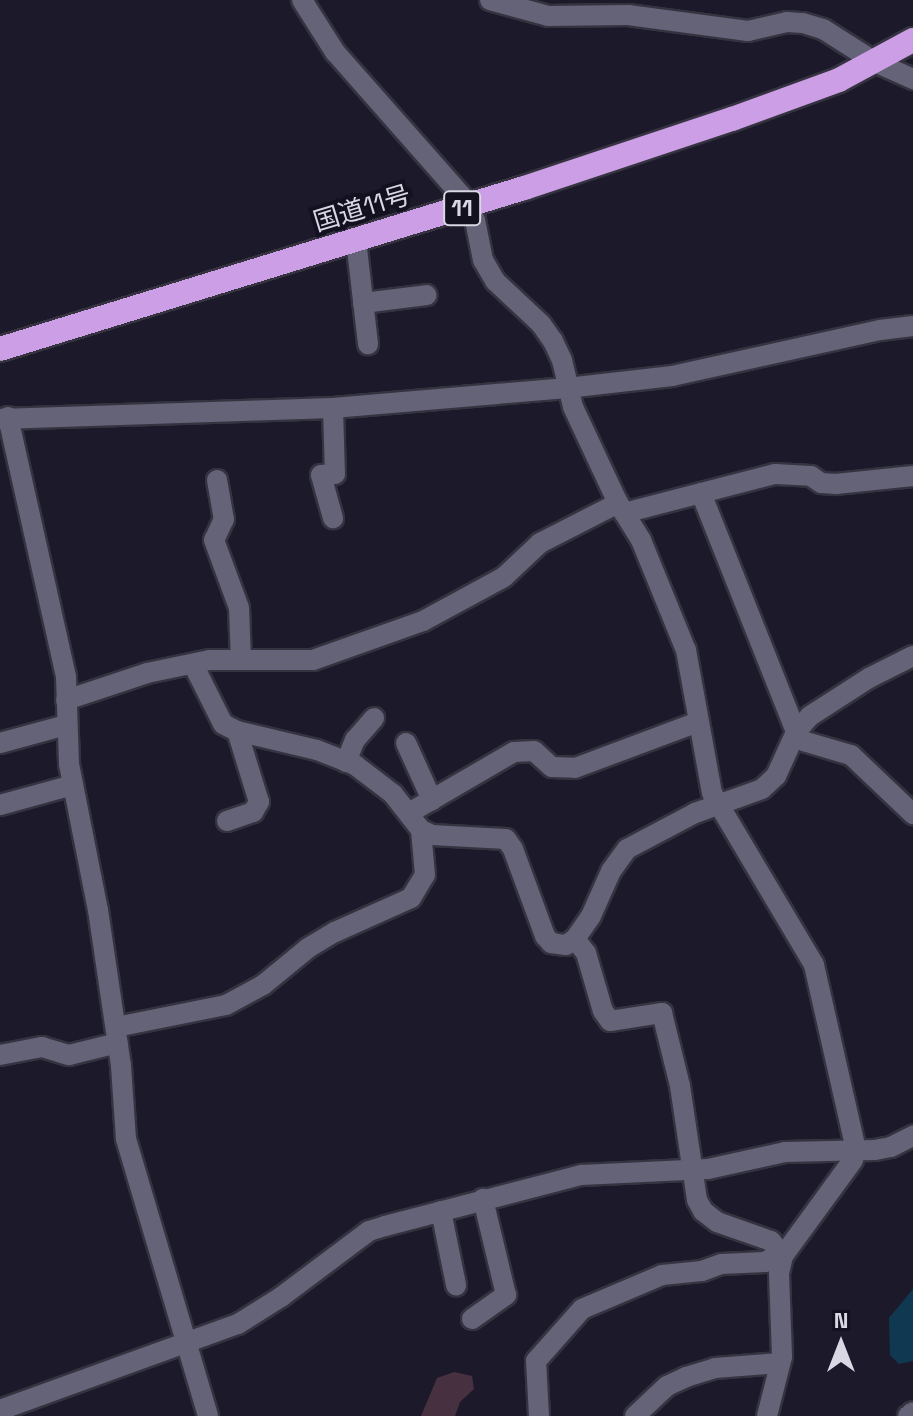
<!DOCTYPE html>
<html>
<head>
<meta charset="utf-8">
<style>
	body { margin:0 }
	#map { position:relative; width:913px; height:1416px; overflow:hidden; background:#1c1a2a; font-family:"Space Grotesk","Noto Sans JP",sans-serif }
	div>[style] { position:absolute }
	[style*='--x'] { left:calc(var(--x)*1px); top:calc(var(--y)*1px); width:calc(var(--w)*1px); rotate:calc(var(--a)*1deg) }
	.green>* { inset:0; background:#473040 }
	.water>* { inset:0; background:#113851 }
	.roads { filter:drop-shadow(2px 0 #353340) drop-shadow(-2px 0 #353340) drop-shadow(0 2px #353340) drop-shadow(0 -2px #353340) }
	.minor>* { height:20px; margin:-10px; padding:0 10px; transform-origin:10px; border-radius:10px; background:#646377 }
	.highway>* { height:24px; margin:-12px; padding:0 12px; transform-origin:12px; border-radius:12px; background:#cc9ee5 }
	span { translate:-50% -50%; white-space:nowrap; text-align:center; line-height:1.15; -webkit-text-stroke:8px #131120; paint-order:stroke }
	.shield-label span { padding:2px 6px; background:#131120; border:2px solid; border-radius:6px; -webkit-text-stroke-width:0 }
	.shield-label { font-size:24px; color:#d8d7e3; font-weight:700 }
	.street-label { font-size:26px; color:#d8d7e3 }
	.north { position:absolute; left:801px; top:1304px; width:80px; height:80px; -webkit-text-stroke:6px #131120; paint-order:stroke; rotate:0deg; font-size:22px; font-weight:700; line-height:32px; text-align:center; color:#d8d7e3 }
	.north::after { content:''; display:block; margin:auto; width:28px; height:36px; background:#d8d7e3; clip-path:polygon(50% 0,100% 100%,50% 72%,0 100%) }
</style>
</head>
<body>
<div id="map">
	<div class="green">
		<div style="clip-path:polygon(454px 1372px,472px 1376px,474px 1389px,460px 1402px,455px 1416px,421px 1416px,437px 1378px)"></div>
	</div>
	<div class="water">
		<div style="clip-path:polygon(913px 1289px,913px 1361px,899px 1364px,890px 1355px,889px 1318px)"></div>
	</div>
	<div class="roads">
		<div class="minor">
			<div style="--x:302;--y:0;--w:62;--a:57.6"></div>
			<div style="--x:335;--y:52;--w:191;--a:48.6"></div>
			<div style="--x:461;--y:195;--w:29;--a:61"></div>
			<div style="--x:475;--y:220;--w:41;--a:78.7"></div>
			<div style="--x:483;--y:260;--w:24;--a:60"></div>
			<div style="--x:495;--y:281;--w:63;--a:43.1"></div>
			<div style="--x:541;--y:324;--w:21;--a:55"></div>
			<div style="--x:553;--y:341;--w:21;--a:65"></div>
			<div style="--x:562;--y:360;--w:48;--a:76.8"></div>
			<div style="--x:573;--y:407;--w:106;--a:64.9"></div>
			<div style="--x:618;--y:503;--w:44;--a:58.1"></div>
			<div style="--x:641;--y:540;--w:119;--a:67.8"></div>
			<div style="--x:686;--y:650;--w:145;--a:79.7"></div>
			<div style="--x:712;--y:793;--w:200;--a:59.3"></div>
			<div style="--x:814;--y:965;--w:190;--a:77.2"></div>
			<div style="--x:856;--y:1150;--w:10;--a:107"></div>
			<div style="--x:853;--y:1160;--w:119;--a:126.1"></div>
			<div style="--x:783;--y:1256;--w:18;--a:103"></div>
			<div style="--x:779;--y:1274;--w:83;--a:87.9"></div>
			<div style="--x:782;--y:1357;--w:61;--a:104.3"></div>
			<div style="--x:490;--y:0;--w:60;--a:15.4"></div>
			<div style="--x:548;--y:16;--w:80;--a:-0.7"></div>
			<div style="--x:628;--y:15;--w:121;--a:7.6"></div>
			<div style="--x:748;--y:31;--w:40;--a:-13"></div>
			<div style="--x:787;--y:22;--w:16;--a:4"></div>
			<div style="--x:803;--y:23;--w:21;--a:17"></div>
			<div style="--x:823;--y:29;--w:62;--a:32.4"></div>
			<div style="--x:875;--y:62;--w:42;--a:24.1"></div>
			<div style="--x:356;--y:240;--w:105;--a:83.4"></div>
			<div style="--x:363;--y:303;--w:64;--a:-7.1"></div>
			<div style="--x:333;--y:408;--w:66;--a:88.3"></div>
			<div style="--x:335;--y:474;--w:14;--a:176"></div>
			<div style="--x:321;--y:475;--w:45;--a:74.4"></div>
			<div style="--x:8;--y:417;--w:266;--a:77.4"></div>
			<div style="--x:66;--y:677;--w:87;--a:88"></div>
			<div style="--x:69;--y:764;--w:149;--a:78.8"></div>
			<div style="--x:98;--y:910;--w:158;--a:81.6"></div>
			<div style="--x:121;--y:1066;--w:73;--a:86.1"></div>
			<div style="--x:126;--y:1139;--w:289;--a:73.5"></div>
			<div style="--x:0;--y:419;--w:333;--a:-1.9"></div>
			<div style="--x:333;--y:408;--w:235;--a:-4.9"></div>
			<div style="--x:567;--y:388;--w:106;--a:-6.5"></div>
			<div style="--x:672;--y:376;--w:213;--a:-12.5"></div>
			<div style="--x:880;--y:330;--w:33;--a:-7"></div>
			<div style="--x:217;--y:480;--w:40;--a:80"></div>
			<div style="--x:224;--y:519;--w:23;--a:115"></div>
			<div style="--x:214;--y:540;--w:72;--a:69.8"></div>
			<div style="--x:239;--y:608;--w:52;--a:87.8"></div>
			<div style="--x:701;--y:493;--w:257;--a:68.3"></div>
			<div style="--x:796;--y:732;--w:11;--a:52"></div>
			<div style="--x:803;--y:741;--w:50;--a:16.3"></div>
			<div style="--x:851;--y:755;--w:86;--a:43.6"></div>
			<div style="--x:624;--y:513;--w:156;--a:-14.5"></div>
			<div style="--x:775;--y:474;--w:36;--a:3"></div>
			<div style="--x:811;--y:476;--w:12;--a:35"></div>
			<div style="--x:821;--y:483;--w:15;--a:4"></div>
			<div style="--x:836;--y:484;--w:77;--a:-5.9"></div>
			<div style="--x:194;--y:666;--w:65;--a:63.4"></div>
			<div style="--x:223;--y:724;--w:16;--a:27"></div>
			<div style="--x:237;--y:731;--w:82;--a:13.4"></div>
			<div style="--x:317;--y:750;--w:41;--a:21.5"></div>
			<div style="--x:355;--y:765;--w:48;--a:37.3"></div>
			<div style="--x:393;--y:794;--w:46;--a:52.1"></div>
			<div style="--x:421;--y:830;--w:12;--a:24"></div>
			<div style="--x:432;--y:835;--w:74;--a:3.1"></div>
			<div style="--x:506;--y:839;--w:12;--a:55"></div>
			<div style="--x:513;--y:849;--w:93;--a:69.8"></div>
			<div style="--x:545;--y:936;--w:9;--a:49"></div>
			<div style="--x:551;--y:943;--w:15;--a:8"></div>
			<div style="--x:566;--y:945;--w:11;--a:-34"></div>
			<div style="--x:575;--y:939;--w:28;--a:-55"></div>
			<div style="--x:591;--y:916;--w:49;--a:-66"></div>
			<div style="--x:611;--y:871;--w:27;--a:-54"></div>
			<div style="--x:627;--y:849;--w:77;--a:-27.9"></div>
			<div style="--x:695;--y:813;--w:71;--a:-19.7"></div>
			<div style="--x:762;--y:789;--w:19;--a:-43"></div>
			<div style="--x:776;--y:776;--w:48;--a:-65.6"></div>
			<div style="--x:796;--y:732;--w:21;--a:-49"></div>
			<div style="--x:810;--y:716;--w:70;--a:-32.8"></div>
			<div style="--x:869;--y:678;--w:49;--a:-26.6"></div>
			<div style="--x:66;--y:700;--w:85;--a:-18.4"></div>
			<div style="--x:147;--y:673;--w:64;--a:-11.7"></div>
			<div style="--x:210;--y:660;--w:103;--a:0"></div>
			<div style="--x:313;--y:660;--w:117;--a:-19.5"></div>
			<div style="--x:423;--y:621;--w:92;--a:-28.5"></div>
			<div style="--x:504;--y:577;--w:50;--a:-43.4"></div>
			<div style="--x:540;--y:543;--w:88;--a:-27.1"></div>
			<div style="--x:0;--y:743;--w:68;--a:-15.3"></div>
			<div style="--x:406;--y:743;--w:63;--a:65.5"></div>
			<div style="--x:346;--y:762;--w:24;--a:-68"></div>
			<div style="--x:355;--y:740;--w:29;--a:-49"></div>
			<div style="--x:0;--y:805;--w:76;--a:-15.3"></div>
			<div style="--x:409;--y:813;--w:121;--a:-30.2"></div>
			<div style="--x:514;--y:752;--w:20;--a:-3"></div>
			<div style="--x:534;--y:751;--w:24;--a:42"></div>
			<div style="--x:552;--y:767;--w:23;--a:2"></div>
			<div style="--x:575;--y:768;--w:131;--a:-20.5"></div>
			<div style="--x:227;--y:821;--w:28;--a:-19"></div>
			<div style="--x:253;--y:812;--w:12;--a:-59"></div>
			<div style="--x:259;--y:802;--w:74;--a:-107.2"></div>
			<div style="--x:575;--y:939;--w:18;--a:52"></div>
			<div style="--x:586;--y:953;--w:60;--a:73.7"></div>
			<div style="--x:603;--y:1011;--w:12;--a:55"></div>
			<div style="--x:610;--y:1021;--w:53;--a:-8.7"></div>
			<div style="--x:662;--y:1013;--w:75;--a:76.1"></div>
			<div style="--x:680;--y:1086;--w:115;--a:81.5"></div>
			<div style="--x:697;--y:1200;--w:13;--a:61"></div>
			<div style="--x:703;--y:1211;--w:18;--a:38"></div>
			<div style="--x:717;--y:1222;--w:57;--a:19.4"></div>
			<div style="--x:771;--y:1241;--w:19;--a:51"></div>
			<div style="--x:116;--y:1027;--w:112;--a:-11.3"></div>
			<div style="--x:226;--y:1005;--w:42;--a:-28.4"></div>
			<div style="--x:263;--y:985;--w:58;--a:-39.4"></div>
			<div style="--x:308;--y:948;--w:31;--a:-31"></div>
			<div style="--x:335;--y:932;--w:83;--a:-24.1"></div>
			<div style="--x:411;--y:898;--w:27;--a:-59"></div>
			<div style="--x:425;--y:875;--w:45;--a:-95.1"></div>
			<div style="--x:0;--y:1055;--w:43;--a:-10.8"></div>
			<div style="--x:42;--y:1047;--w:28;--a:17"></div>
			<div style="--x:69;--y:1055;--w:50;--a:-13.8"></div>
			<div style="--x:441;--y:1211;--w:76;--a:78.5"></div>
			<div style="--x:472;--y:1319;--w:42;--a:-35.2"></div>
			<div style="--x:506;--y:1295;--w:99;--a:-103.5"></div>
			<div style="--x:0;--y:1410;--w:253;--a:-19.9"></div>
			<div style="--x:238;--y:1324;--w:51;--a:-32.1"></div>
			<div style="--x:281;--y:1297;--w:110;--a:-36.9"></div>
			<div style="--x:369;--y:1231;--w:17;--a:-17"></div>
			<div style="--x:385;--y:1226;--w:203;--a:-14.6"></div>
			<div style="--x:581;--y:1175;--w:127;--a:-2.7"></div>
			<div style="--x:708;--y:1169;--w:79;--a:-12.4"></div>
			<div style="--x:785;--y:1152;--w:90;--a:-1.3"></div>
			<div style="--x:875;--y:1150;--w:16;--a:-11"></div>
			<div style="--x:891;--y:1147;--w:25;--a:-27"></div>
			<div style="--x:539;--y:1416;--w:55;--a:-93.1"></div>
			<div style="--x:536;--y:1361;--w:69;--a:-48.5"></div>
			<div style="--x:582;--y:1309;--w:87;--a:-23"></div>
			<div style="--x:662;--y:1275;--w:40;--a:-5.7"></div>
			<div style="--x:702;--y:1271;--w:20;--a:-20"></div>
			<div style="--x:721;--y:1264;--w:44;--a:-2.6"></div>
			<div style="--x:765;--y:1262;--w:16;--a:-30"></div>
			<div style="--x:635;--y:1416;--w:44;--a:-43.2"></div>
			<div style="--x:667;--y:1386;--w:21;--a:-25"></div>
			<div style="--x:686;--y:1377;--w:30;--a:-17"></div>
			<div style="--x:715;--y:1368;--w:65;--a:-4.4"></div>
			<div style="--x:908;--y:1416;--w:6;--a:-39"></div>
		</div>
		<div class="highway">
			<div style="--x:0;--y:349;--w:548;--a:-17.08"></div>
			<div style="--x:524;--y:188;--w:219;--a:-18.4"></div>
			<div style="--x:732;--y:119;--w:114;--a:-20"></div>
			<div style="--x:839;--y:80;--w:84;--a:-28.4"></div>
		</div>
	</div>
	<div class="shield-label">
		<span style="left:462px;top:208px">11</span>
	</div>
	<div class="street-label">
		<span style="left:362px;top:209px;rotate:-17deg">国道11号</span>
	</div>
	<div class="north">N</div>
</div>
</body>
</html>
